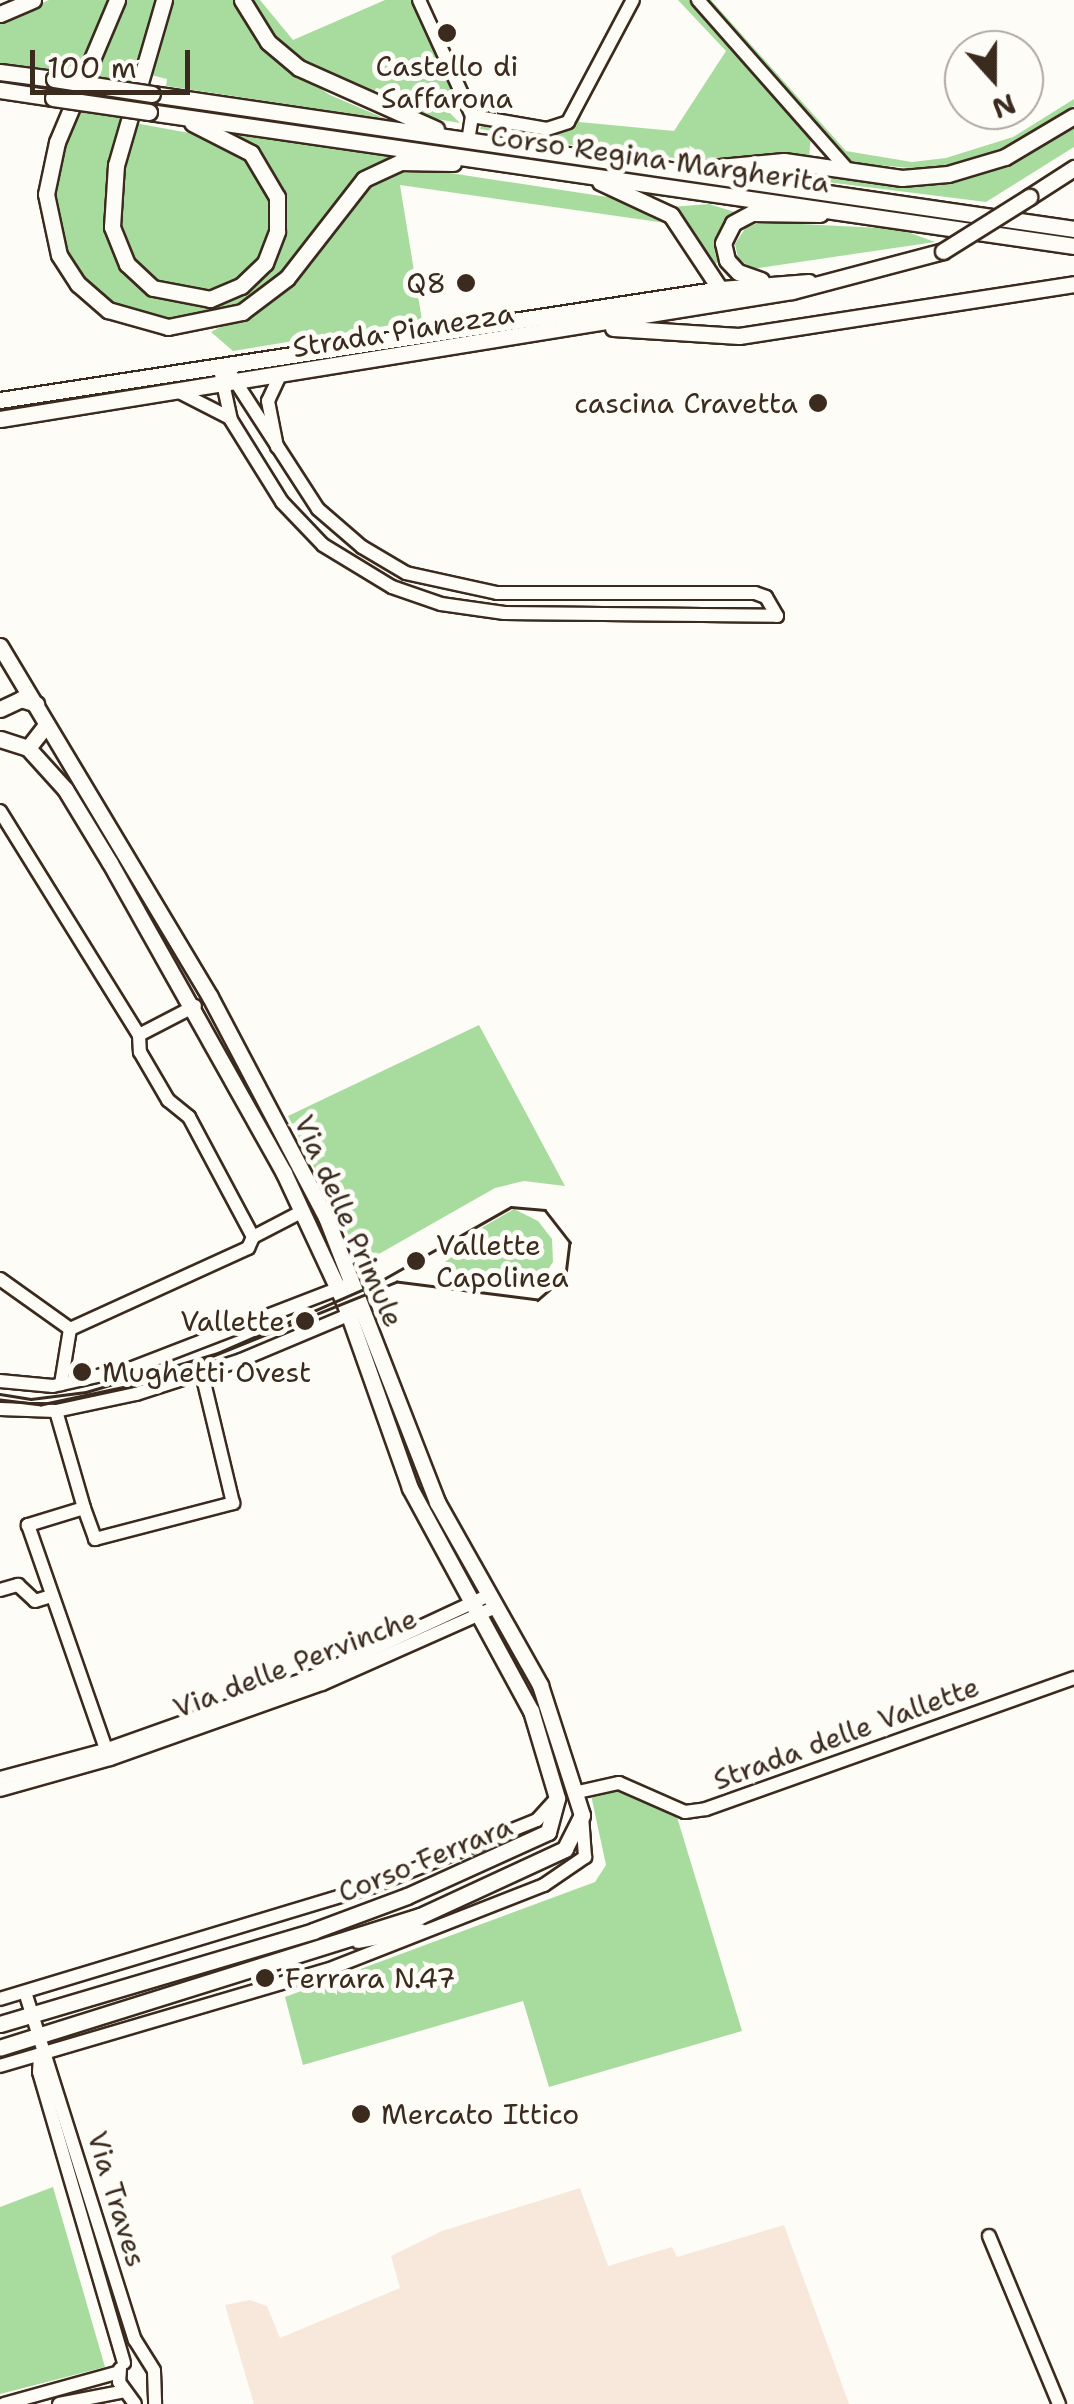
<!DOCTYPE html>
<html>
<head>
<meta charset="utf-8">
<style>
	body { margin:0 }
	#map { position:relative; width:1074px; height:2404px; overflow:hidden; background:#fdfcf7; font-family:"Shantell Sans",sans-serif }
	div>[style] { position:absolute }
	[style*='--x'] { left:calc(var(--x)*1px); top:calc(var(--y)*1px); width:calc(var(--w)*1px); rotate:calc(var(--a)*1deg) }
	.built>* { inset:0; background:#f7e8db }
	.green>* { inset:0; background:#a8dc9f }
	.roads { filter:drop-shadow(2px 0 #3b2a1e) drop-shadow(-2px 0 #3b2a1e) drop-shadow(0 2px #3b2a1e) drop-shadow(0 -2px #3b2a1e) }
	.minor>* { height:12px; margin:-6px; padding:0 6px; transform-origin:6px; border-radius:6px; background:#fdfcf7 }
	.major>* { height:15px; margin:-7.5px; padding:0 7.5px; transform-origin:7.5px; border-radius:7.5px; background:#fdfcf7 }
	.tram>* { height:2.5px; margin:-1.25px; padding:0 1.25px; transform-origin:1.25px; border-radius:1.25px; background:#3b2a1e }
	.bridges { filter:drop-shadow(2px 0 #3b2a1e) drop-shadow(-2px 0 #3b2a1e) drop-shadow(0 2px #3b2a1e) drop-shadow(0 -2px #3b2a1e) }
	.major-bridge>* { height:15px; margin:-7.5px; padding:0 7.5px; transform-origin:7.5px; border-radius:7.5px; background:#fdfcf7 }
	.dots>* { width:28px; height:28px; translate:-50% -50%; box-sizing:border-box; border:5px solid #fdfcf7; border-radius:50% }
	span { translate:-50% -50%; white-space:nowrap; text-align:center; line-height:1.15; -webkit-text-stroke:10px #fdfcf7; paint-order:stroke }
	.poi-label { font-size:28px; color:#3b2a1e }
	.right { translate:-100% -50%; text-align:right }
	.left { translate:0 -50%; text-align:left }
	.street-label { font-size:28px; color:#3b2a1e }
	.north { position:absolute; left:944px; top:30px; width:100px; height:100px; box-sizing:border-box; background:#fdfcf7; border:2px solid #afa8a0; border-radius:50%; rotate:159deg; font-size:28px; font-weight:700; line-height:40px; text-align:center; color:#3b2a1e }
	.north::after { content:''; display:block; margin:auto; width:35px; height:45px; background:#3b2a1e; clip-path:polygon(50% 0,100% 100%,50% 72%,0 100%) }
	.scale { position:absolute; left:30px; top:50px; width:160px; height:45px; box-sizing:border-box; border:5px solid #3b2a1e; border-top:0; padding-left:12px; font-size:30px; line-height:35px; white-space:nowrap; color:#3b2a1e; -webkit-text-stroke:8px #fdfcf7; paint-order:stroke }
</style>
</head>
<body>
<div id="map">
	<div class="built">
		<div style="clip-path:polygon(580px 2188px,608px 2266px,672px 2247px,677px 2257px,784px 2225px,849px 2404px,254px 2404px,225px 2305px,250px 2300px,267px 2306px,280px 2338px,400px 2288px,391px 2256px,442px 2231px)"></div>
	</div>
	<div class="green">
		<div style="clip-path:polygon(49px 0,110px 0,82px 66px,69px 66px,67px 74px,0 64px,0 22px)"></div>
		<div style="clip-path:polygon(123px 0,158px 0,108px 176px,105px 212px,107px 228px,155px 294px,206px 304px,264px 273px,279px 187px,261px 156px,226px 130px,400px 156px,351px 182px,289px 268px,240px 307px,175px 322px,111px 304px,73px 269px,54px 228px,53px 177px)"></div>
		<div style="clip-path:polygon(172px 0,235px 0,273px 57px,330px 95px,386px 119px,166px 86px,167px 79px,147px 74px)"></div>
		<div style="clip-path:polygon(248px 0,260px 0,293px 40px,385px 0,415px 0,463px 108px,376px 88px,374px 93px,450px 113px,460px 123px,424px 117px,336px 83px,286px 52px)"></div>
		<div style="clip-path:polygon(678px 0,692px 0,811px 135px,809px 158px,723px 162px,618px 153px,480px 129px,482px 123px,563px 133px,596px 77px,579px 122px,674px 131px,726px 51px)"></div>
		<div style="clip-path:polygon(702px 0,711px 0,846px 151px,912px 162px,946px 158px,1013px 137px,1074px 99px,1074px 106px,1019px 141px,970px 161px,920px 169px,847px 162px)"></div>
		<div style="clip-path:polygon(135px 123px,211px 137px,245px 155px,270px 198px,272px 222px,265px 251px,247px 276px,195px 294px,159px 283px,139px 268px,117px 211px)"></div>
		<div style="clip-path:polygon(1074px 127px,1074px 147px,986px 202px,763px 174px,793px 169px,903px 187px,941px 183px,1010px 165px)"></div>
		<div style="clip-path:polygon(411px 167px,627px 200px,666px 223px,400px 185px,422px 320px,233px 351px,211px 332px,281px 294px,353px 197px,382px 176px)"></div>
		<div style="clip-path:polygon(709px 204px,738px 213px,719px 231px,719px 262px,713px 265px,671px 207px)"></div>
		<div style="clip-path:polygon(762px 222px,899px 229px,935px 242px,752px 269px,738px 258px,735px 244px,746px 227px)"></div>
		<div style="clip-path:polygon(479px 1025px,565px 1186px,524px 1181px,495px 1188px,363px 1263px,288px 1116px)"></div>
		<div style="clip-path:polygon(514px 1209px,538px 1221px,552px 1239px,553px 1262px,542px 1278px,513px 1287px,439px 1268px,483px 1227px)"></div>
		<div style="clip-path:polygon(614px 1788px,677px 1817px,742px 2031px,549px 2087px,523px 2001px,303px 2065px,285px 1997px,595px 1882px,606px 1865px,591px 1795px)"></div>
		<div style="clip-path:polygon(53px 2187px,105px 2367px,0 2394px,0 2207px)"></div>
	</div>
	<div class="roads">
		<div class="minor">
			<div style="--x:419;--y:0;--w:128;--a:65.4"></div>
			<div style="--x:472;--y:116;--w:24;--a:99"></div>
			<div style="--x:698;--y:0;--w:225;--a:48.6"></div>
			<div style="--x:472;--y:116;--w:76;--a:9.8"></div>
			<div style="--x:547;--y:129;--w:22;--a:-18"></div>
			<div style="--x:568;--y:122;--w:138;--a:-62"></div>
			<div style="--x:221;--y:374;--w:47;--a:77.7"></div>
			<div style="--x:231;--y:420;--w:97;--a:58.1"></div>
			<div style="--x:282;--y:502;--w:59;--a:46.4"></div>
			<div style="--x:323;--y:545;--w:81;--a:31.3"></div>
			<div style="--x:392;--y:587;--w:52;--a:19.1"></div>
			<div style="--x:441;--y:604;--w:64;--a:8.1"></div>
			<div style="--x:504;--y:613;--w:273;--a:0.6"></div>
			<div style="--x:777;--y:616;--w:22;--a:-120"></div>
			<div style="--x:766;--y:597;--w:12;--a:-160"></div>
			<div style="--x:755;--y:593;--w:258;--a:180"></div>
			<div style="--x:497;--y:593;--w:93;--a:-167.6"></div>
			<div style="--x:406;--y:573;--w:51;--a:-149.4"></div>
			<div style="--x:362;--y:547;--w:58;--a:-139.2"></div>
			<div style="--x:318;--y:509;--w:162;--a:-122.9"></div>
			<div style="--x:179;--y:392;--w:57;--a:27"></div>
			<div style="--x:277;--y:447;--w:47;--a:-101.1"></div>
			<div style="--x:268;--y:401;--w:29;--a:-65"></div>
			<div style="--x:0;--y:811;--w:264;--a:58.2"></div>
			<div style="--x:139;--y:1035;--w:17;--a:87"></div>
			<div style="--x:140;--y:1052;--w:56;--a:59.7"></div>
			<div style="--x:168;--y:1100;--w:27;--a:39"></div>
			<div style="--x:189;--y:1117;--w:136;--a:61.9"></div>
			<div style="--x:253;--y:1237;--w:12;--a:114"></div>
			<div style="--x:248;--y:1248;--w:196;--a:155.5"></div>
			<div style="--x:70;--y:1329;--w:56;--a:99.3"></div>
			<div style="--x:139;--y:1035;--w:63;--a:-27.4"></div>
			<div style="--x:253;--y:1237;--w:56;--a:-27.5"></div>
			<div style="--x:0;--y:1279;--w:86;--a:35.5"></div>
			<div style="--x:0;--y:1381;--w:53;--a:5.4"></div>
			<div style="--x:53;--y:1386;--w:81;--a:-12.8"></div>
			<div style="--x:132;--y:1368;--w:227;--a:-21.1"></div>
			<div style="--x:0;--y:1409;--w:56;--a:2"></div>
			<div style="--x:56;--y:1411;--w:82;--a:-12"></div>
			<div style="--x:136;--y:1394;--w:110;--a:-17.9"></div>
			<div style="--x:241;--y:1360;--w:124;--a:-22.8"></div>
			<div style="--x:56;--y:1411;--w:101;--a:73.9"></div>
			<div style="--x:84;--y:1508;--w:59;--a:163.1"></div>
			<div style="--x:28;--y:1525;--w:246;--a:70.8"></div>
			<div style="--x:84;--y:1508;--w:33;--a:70"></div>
			<div style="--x:95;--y:1539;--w:143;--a:-14.6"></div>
			<div style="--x:233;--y:1503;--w:133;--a:-103.5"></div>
			<div style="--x:0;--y:1590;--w:19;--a:-16"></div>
			<div style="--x:18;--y:1585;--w:23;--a:43"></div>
			<div style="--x:35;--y:1601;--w:17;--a:-17"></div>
			<div style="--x:0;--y:1778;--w:112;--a:-15"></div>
			<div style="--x:108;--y:1749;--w:224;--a:-19.6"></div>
			<div style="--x:319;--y:1674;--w:187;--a:-24.9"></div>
			<div style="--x:0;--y:1790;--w:114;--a:-15.7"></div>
			<div style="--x:110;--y:1759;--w:225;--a:-19.5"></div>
			<div style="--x:322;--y:1684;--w:190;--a:-23.9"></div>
			<div style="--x:578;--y:1792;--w:42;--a:-12.4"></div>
			<div style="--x:619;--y:1783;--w:72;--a:23.7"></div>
			<div style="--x:685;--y:1812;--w:21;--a:-8"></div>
			<div style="--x:706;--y:1809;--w:391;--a:-19.6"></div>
			<div style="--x:358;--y:1942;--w:64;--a:-10.8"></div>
			<div style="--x:25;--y:1992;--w:365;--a:72.5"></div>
			<div style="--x:135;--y:2340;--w:36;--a:58"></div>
			<div style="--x:154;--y:2371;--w:33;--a:88"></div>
			<div style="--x:0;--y:1999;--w:388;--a:-16.8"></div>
			<div style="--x:371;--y:1887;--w:179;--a:-22"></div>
			<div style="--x:537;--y:1820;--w:25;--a:-48"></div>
			<div style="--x:40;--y:2054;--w:18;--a:93"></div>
			<div style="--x:39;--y:2072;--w:303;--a:73.7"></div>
			<div style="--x:0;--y:2066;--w:341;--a:-16.4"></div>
			<div style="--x:327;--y:1970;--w:233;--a:-21.4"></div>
			<div style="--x:544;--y:1885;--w:50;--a:-34.3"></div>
			<div style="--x:585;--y:1857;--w:42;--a:-94.1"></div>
			<div style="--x:989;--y:2236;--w:182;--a:67.4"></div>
			<div style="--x:120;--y:2369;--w:13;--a:94"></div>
			<div style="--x:119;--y:2382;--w:27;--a:54"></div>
			<div style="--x:4;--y:2404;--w:119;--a:-15.5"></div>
			<div style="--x:59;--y:2404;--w:67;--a:-11.1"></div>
		</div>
		<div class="major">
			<div style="--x:117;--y:0;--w:154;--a:112.9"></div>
			<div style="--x:57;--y:142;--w:53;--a:101.9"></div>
			<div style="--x:46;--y:194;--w:62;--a:78"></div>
			<div style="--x:59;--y:255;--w:35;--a:57"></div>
			<div style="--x:78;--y:284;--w:40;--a:41"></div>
			<div style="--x:108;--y:310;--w:62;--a:15.8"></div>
			<div style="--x:168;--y:327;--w:76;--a:-11.5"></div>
			<div style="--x:242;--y:312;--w:56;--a:-37.1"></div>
			<div style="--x:287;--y:278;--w:125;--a:-52.1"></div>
			<div style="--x:364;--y:179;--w:40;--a:-25"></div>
			<div style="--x:400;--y:162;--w:53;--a:1.1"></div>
			<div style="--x:164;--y:0;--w:172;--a:106.2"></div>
			<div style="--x:116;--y:165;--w:62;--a:93.7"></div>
			<div style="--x:112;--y:227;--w:40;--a:68"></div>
			<div style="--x:127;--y:264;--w:35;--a:43"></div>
			<div style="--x:153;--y:288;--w:58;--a:10.9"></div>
			<div style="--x:210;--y:299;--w:34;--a:-23"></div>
			<div style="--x:241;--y:286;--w:33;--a:-44"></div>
			<div style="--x:265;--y:263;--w:34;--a:-69"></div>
			<div style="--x:277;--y:231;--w:34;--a:-90"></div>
			<div style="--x:277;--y:197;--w:51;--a:-120.6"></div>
			<div style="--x:251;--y:153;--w:66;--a:-153"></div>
			<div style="--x:242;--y:0;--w:49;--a:58.2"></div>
			<div style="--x:268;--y:42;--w:40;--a:40"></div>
			<div style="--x:299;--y:68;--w:150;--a:24"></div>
			<div style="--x:0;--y:14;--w:36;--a:-23"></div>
			<div style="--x:0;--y:72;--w:54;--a:7.4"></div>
			<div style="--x:0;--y:90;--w:54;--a:8.6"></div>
			<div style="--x:152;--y:94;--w:932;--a:8.33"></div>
			<div style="--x:149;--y:112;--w:935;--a:8.24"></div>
			<div style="--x:709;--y:168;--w:75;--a:-5.3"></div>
			<div style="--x:784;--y:161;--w:119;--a:8.2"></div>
			<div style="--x:902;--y:178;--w:46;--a:-5"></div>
			<div style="--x:948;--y:174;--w:59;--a:-16.6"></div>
			<div style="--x:1005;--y:157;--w:80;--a:-30.7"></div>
			<div style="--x:600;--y:182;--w:78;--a:24.9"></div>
			<div style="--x:671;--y:215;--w:96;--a:56.5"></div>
			<div style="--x:1029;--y:197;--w:54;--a:-32.8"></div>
			<div style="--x:761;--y:280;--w:24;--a:-161"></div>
			<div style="--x:738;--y:272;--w:16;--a:-133"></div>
			<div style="--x:727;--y:260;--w:17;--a:-103"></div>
			<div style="--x:723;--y:243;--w:22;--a:-63"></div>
			<div style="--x:733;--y:223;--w:21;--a:-28"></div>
			<div style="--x:752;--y:213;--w:68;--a:0.8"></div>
			<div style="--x:613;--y:328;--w:126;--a:3.6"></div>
			<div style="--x:739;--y:336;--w:339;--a:-8.8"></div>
			<div style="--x:0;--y:400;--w:729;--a:-8.75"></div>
			<div style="--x:721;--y:289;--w:88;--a:-4.5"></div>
			<div style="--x:0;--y:419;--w:802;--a:-9.18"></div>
			<div style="--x:792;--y:291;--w:156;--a:-14.8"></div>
			<div style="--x:0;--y:646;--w:409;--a:59.1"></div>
			<div style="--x:210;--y:997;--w:249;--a:62.2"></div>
			<div style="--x:326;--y:1217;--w:306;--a:68.7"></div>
			<div style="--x:437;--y:1502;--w:210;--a:60.6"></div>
			<div style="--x:540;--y:1685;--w:137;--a:72.1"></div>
			<div style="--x:582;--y:1815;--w:38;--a:117"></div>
			<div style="--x:565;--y:1849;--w:160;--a:155.2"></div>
			<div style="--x:420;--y:1916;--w:440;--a:162.6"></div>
			<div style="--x:0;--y:709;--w:23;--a:-25"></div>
			<div style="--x:21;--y:699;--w:16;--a:18"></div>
			<div style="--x:0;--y:739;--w:29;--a:18"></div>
			<div style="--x:28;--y:748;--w:29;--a:-52"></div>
			<div style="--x:0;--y:2024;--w:327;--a:-16.5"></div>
			<div style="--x:313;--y:1931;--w:100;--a:-20.4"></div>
			<div style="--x:407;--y:1896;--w:155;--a:-24.4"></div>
			<div style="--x:548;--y:1832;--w:35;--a:-75"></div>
			<div style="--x:557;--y:1798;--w:91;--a:-106.6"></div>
			<div style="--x:531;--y:1711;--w:254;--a:-118.5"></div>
			<div style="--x:410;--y:1488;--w:195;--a:-109.5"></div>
			<div style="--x:345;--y:1304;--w:145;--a:-115"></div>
			<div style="--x:284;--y:1173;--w:355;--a:-119.3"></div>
			<div style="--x:110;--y:863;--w:87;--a:-121.3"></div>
			<div style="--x:65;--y:789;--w:55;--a:-132.1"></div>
		</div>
	</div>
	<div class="tram">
		<div style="--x:0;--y:1394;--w:31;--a:9"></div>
		<div style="--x:31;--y:1399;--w:55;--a:-7.3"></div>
		<div style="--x:86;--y:1392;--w:138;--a:-16.5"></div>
		<div style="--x:218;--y:1353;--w:171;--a:-23.7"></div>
		<div style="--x:375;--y:1284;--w:156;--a:-29.5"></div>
		<div style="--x:511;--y:1207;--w:34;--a:5"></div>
		<div style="--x:545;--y:1210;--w:41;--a:52"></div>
		<div style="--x:570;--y:1242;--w:34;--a:97"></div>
		<div style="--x:566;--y:1276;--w:37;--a:139"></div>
		<div style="--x:538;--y:1300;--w:142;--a:-172.7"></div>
		<div style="--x:397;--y:1282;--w:267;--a:158"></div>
		<div style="--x:149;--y:1382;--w:110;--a:168"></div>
		<div style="--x:41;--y:1405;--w:41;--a:-173"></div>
	</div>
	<div class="bridges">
		<div class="major-bridge">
			<div style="--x:54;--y:79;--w:99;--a:8.7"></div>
			<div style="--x:53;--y:98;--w:97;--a:8.3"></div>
			<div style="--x:943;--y:251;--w:102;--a:-32.1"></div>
		</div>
	</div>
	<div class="dots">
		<div style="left:447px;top:33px;background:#3b2a1e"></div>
		<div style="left:466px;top:283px;background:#3b2a1e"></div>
		<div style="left:818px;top:403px;background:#3b2a1e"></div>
		<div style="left:416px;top:1261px;background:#3b2a1e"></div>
		<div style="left:305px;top:1321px;background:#3b2a1e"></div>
		<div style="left:82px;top:1372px;background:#3b2a1e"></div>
		<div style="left:265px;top:1978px;background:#3b2a1e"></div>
		<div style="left:361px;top:2114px;background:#3b2a1e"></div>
	</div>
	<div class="poi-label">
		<span style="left:447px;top:82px">Castello di<br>Saffarona</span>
		<span class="right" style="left:446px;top:283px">Q8</span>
		<span class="right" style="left:798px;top:403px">cascina Cravetta</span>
		<span class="left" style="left:436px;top:1261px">Vallette<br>Capolinea</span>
		<span class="right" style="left:285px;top:1321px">Vallette</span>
		<span class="left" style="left:102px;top:1372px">Mughetti Ovest</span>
		<span class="left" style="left:285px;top:1978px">Ferrara N.47</span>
		<span class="left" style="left:381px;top:2114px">Mercato Ittico</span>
	</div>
	<div class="street-label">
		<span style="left:660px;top:159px;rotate:8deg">Corso Regina Margherita</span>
		<span style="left:403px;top:330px;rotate:-9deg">Strada Pianezza</span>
		<span style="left:349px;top:1221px;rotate:66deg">Via delle Primule</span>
		<span style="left:295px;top:1663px;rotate:-21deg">Via delle Pervinche</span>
		<span style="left:846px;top:1733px;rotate:-20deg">Strada delle Vallette</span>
		<span style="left:425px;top:1859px;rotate:-22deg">Corso Ferrara</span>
		<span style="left:117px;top:2199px;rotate:73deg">Via Traves</span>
	</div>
	<div class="north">N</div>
	<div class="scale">100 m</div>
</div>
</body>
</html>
